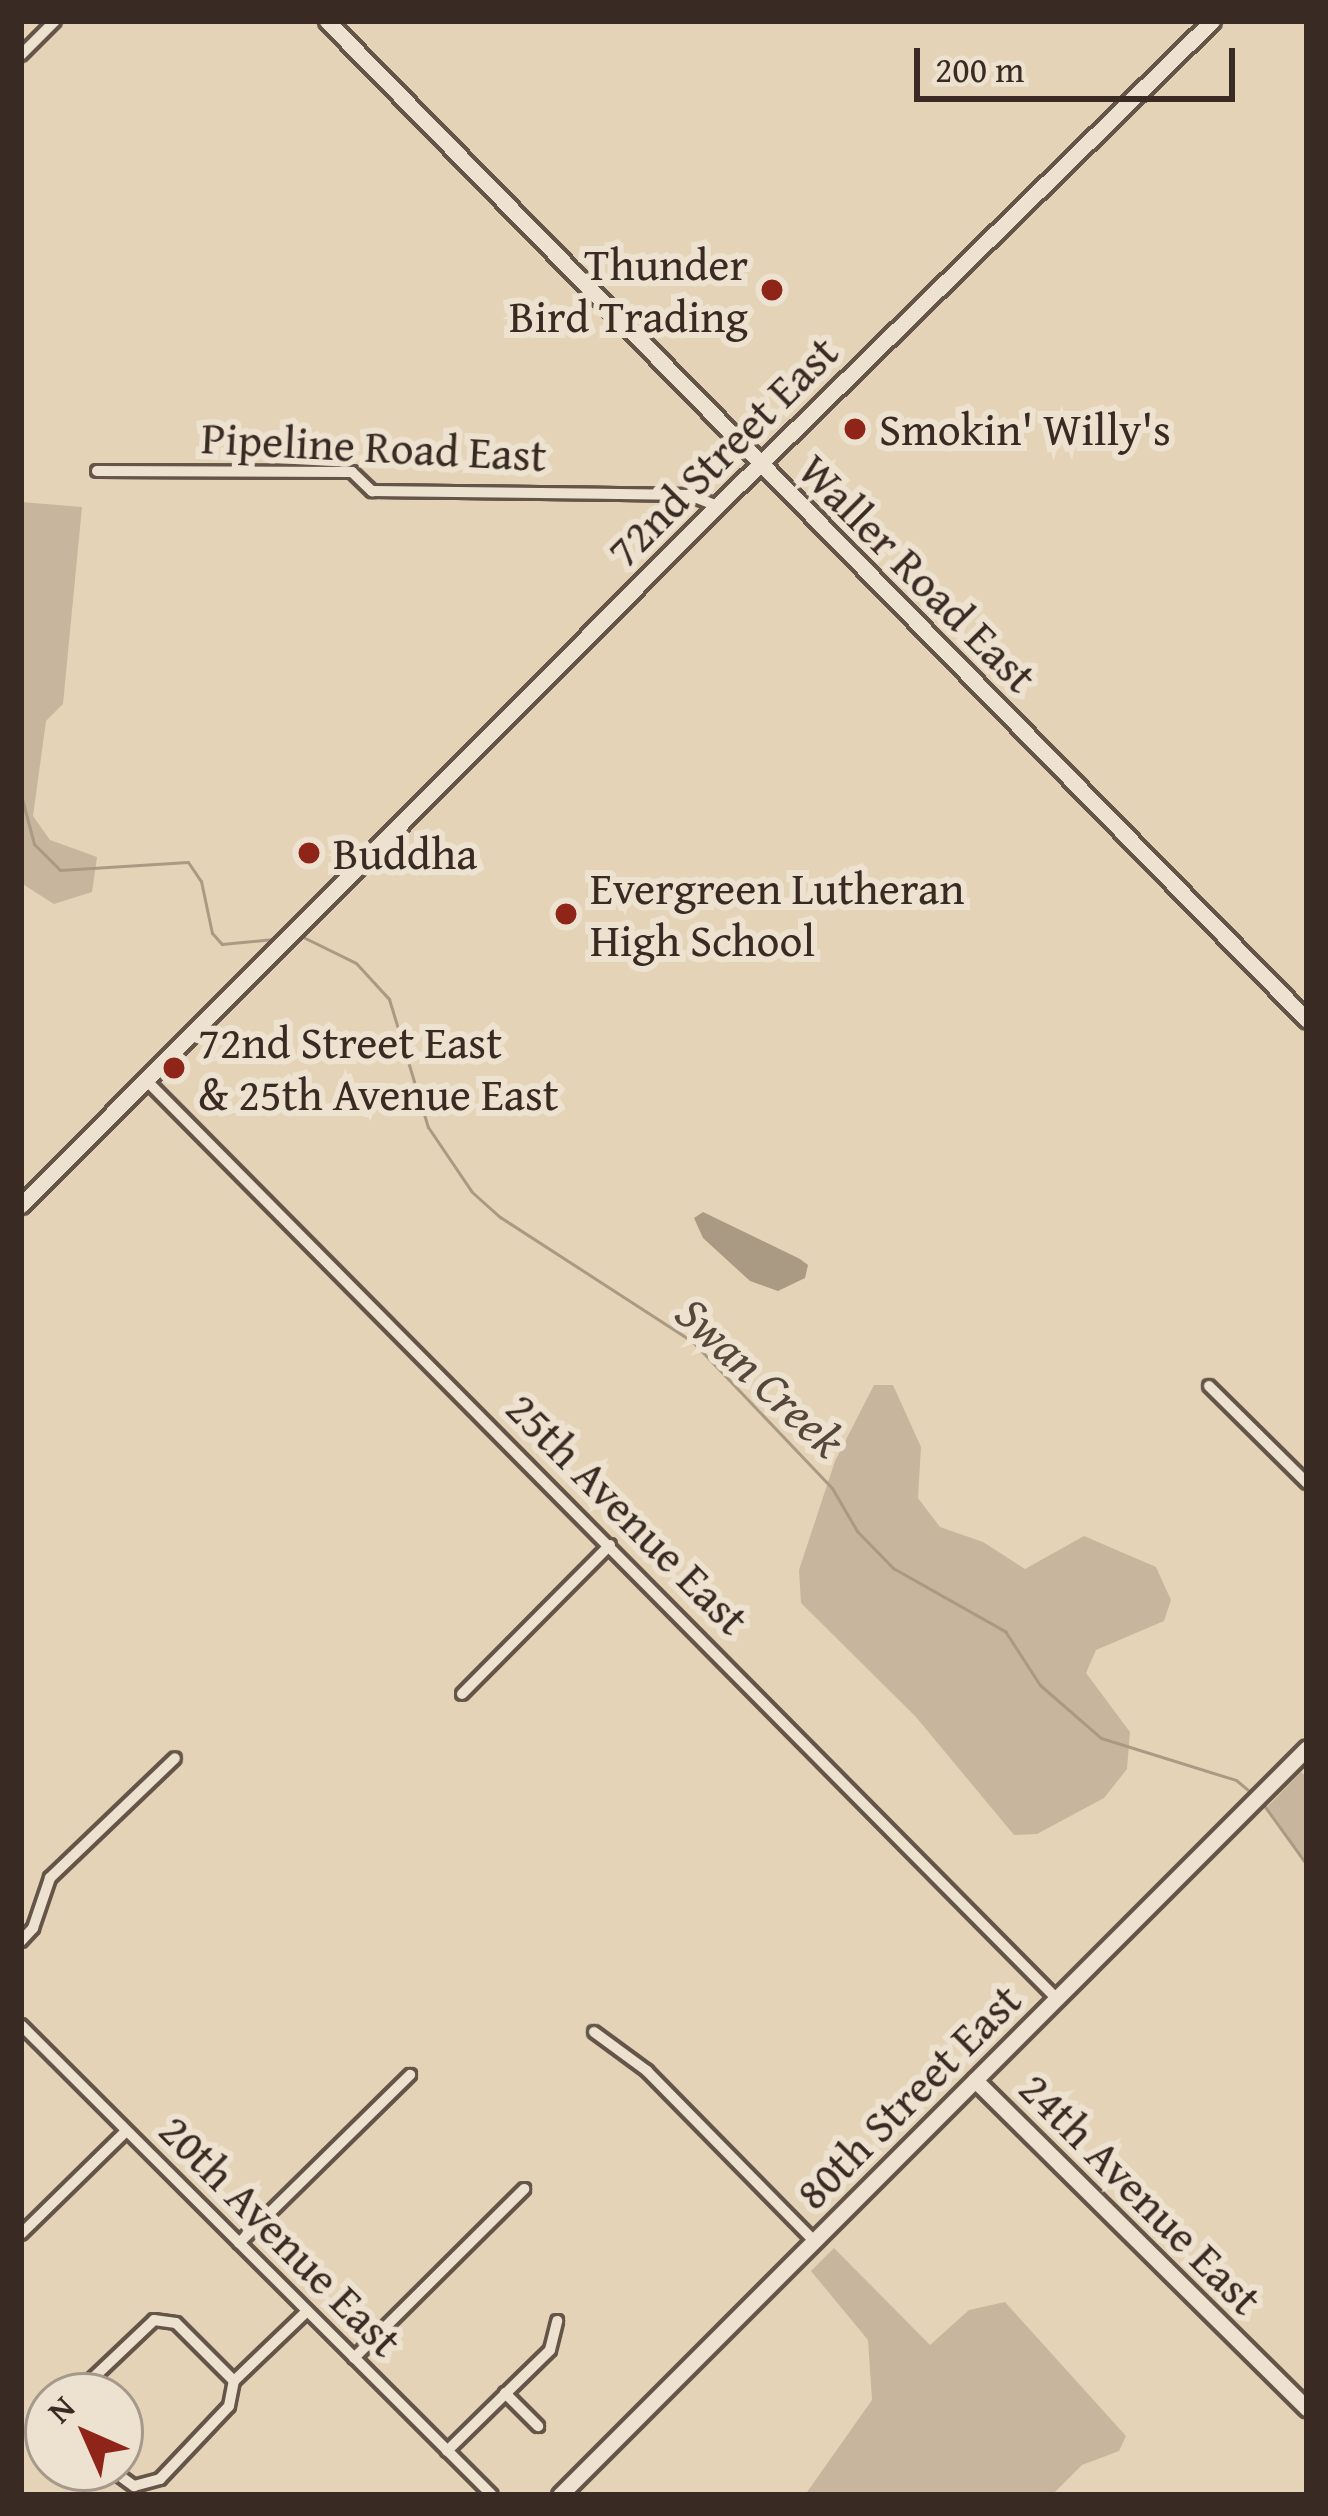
<!DOCTYPE html>
<html>
<head>
<meta charset="utf-8">
<style>
	body { margin:0 }
	#map { position:relative; width:1328px; height:2516px; overflow:hidden; background:#e4d3b6; font-family:"Gentium Book Plus",serif }
	div>[style] { position:absolute }
	[style*='--x'] { left:calc(var(--x)*1px); top:calc(var(--y)*1px); width:calc(var(--w)*1px); rotate:calc(var(--a)*1deg) }
	.green>* { inset:0; background:#c7b69d }
	.water>* { inset:0; background:#aa9a84 }
	.stream>* { height:3px; margin:-1.5px; padding:0 1.5px; transform-origin:1.5px; border-radius:1.5px; background:#aa9a84 }
	.roads { filter:drop-shadow(3px 0 #645548) drop-shadow(-3px 0 #645548) drop-shadow(0 3px #645548) drop-shadow(0 -3px #645548) }
	.street>* { height:10px; margin:-5px; padding:0 5px; transform-origin:5px; border-radius:5px; background:#ede2d0 }
	.secondary>* { height:15px; margin:-7.5px; padding:0 7.5px; transform-origin:7.5px; border-radius:7.5px; background:#ede2d0 }
	.dots>* { width:33px; height:33px; translate:-50% -50%; box-sizing:border-box; border:6px solid #ede2d0; border-radius:50% }
	span { translate:-50% -50%; white-space:nowrap; text-align:center; line-height:1.15; -webkit-text-stroke:12px #ede2d0; paint-order:stroke }
	.poi-label { font-size:45px; color:#392b23 }
	.right { translate:-100% -50%; text-align:right }
	.left { translate:0 -50%; text-align:left }
	.street-label { font-size:45px; color:#392b23 }
	.water-label { font-size:48px; color:#55473b; font-style:italic }
	.frame { position:absolute; inset:0; border:24px solid #392b23; pointer-events:none }
	.north { position:absolute; left:24px; top:2372px; width:120px; height:120px; box-sizing:border-box; background:#ede2d0; border:3px solid #a5998b; border-radius:50%; rotate:315deg; font-size:33px; font-weight:700; line-height:48px; text-align:center; color:#392b23 }
	.north::after { content:''; display:block; margin:auto; width:42px; height:54px; background:#8f2418; clip-path:polygon(50% 0,100% 100%,50% 72%,0 100%) }
	.scale { position:absolute; left:914px; top:48px; width:321px; height:54px; box-sizing:border-box; border:6px solid #392b23; border-top:0; padding-left:15px; font-size:36px; line-height:42px; white-space:nowrap; color:#392b23; -webkit-text-stroke:9px #ede2d0; paint-order:stroke }
</style>
</head>
<body>
<div id="map">
	<div class="green">
		<div style="clip-path:polygon(21px 502px,82px 507px,63px 704px,46px 721px,33px 816px,50px 840px,97px 857px,92px 892px,54px 904px,21px 883px)"></div>
		<div style="clip-path:polygon(874px 1385px,893px 1385px,921px 1447px,918px 1498px,940px 1527px,983px 1542px,1025px 1569px,1084px 1536px,1156px 1567px,1171px 1600px,1164px 1621px,1096px 1650px,1086px 1673px,1130px 1732px,1127px 1769px,1104px 1798px,1037px 1834px,1014px 1835px,916px 1717px,801px 1603px,799px 1570px,835px 1461px)"></div>
		<div style="clip-path:polygon(1301px 1772px,1307px 1777px,1307px 1864px,1267px 1807px)"></div>
		<div style="clip-path:polygon(834px 2248px,930px 2345px,969px 2310px,1005px 2302px,1126px 2436px,1119px 2451px,1082px 2465px,1052px 2495px,805px 2495px,872px 2400px,868px 2340px,811px 2271px)"></div>
	</div>
	<div class="water">
		<div style="clip-path:polygon(703px 1212px,800px 1259px,808px 1265px,805px 1278px,778px 1291px,750px 1281px,703px 1238px,694px 1218px)"></div>
	</div>
	<div class="stream">
		<div style="--x:21;--y:795;--w:51;--a:75.1"></div>
		<div style="--x:34;--y:844;--w:37;--a:45"></div>
		<div style="--x:60;--y:870;--w:128;--a:-3.6"></div>
		<div style="--x:188;--y:862;--w:23;--a:56"></div>
		<div style="--x:201;--y:881;--w:53;--a:78.1"></div>
		<div style="--x:212;--y:933;--w:15;--a:48"></div>
		<div style="--x:222;--y:944;--w:52;--a:-5.5"></div>
		<div style="--x:301;--y:936;--w:61;--a:26.1"></div>
		<div style="--x:356;--y:963;--w:49;--a:47.5"></div>
		<div style="--x:389;--y:999;--w:134;--a:73.1"></div>
		<div style="--x:428;--y:1127;--w:78;--a:55.9"></div>
		<div style="--x:472;--y:1192;--w:38;--a:42"></div>
		<div style="--x:500;--y:1217;--w:229;--a:32.9"></div>
		<div style="--x:692;--y:1341;--w:203;--a:46.4"></div>
		<div style="--x:832;--y:1488;--w:50;--a:59.8"></div>
		<div style="--x:857;--y:1531;--w:52;--a:45.8"></div>
		<div style="--x:893;--y:1568;--w:129;--a:29.4"></div>
		<div style="--x:1005;--y:1631;--w:64;--a:57.1"></div>
		<div style="--x:1040;--y:1685;--w:81;--a:41"></div>
		<div style="--x:1101;--y:1738;--w:141;--a:17.3"></div>
		<div style="--x:1236;--y:1780;--w:17;--a:40"></div>
		<div style="--x:1263;--y:1804;--w:75;--a:54.2"></div>
	</div>
	<div class="roads">
		<div class="street">
			<div style="--x:21;--y:55;--w:48;--a:-45"></div>
			<div style="--x:97;--y:471;--w:255;--a:0.2"></div>
			<div style="--x:352;--y:472;--w:28;--a:44"></div>
			<div style="--x:372;--y:491;--w:318;--a:0.7"></div>
			<div style="--x:690;--y:495;--w:29;--a:22"></div>
			<div style="--x:146;--y:1080;--w:1293;--a:45.25"></div>
			<div style="--x:1209;--y:1386;--w:138;--a:44.7"></div>
			<div style="--x:462;--y:1694;--w:210;--a:-45.2"></div>
			<div style="--x:21;--y:1941;--w:18;--a:-47"></div>
			<div style="--x:33;--y:1928;--w:53;--a:-71.2"></div>
			<div style="--x:50;--y:1878;--w:173;--a:-43.8"></div>
			<div style="--x:21;--y:2025;--w:665;--a:44.94"></div>
			<div style="--x:594;--y:2032;--w:66;--a:36.3"></div>
			<div style="--x:647;--y:2071;--w:238;--a:45.5"></div>
			<div style="--x:21;--y:2234;--w:147;--a:-44.4"></div>
			<div style="--x:239;--y:2243;--w:240;--a:-44.5"></div>
			<div style="--x:354;--y:2358;--w:240;--a:-44.8"></div>
			<div style="--x:505;--y:2393;--w:47;--a:45"></div>
			<div style="--x:74;--y:2396;--w:110;--a:-43.5"></div>
			<div style="--x:154;--y:2320;--w:22;--a:8"></div>
			<div style="--x:176;--y:2323;--w:82;--a:45"></div>
			<div style="--x:447;--y:2451;--w:144;--a:-44.4"></div>
			<div style="--x:550;--y:2350;--w:30;--a:-76"></div>
			<div style="--x:109;--y:2468;--w:31;--a:36"></div>
			<div style="--x:134;--y:2486;--w:27;--a:-15"></div>
			<div style="--x:160;--y:2479;--w:100;--a:-46.6"></div>
			<div style="--x:229;--y:2406;--w:25;--a:-79"></div>
			<div style="--x:234;--y:2381;--w:100;--a:-43.8"></div>
		</div>
		<div class="secondary">
			<div style="--x:327;--y:21;--w:1399;--a:45.55"></div>
			<div style="--x:21;--y:1205;--w:986;--a:-45.12"></div>
			<div style="--x:717;--y:506;--w:693;--a:-44.42"></div>
			<div style="--x:975;--y:2080;--w:467;--a:44.7"></div>
			<div style="--x:560;--y:2495;--w:1056;--a:-45"></div>
		</div>
	</div>
	<div class="dots">
		<div style="left:772px;top:290px;background:#8f2418"></div>
		<div style="left:855px;top:429px;background:#8f2418"></div>
		<div style="left:309px;top:853px;background:#8f2418"></div>
		<div style="left:566px;top:914px;background:#8f2418"></div>
		<div style="left:174px;top:1068px;background:#8f2418"></div>
	</div>
	<div class="poi-label">
		<span class="right" style="left:748px;top:290px">Thunder<br>Bird Trading</span>
		<span class="left" style="left:879px;top:429px">Smokin' Willy's</span>
		<span class="left" style="left:333px;top:853px">Buddha</span>
		<span class="left" style="left:590px;top:914px">Evergreen Lutheran<br>High School</span>
		<span class="left" style="left:198px;top:1068px">72nd Street East<br>&amp; 25th Avenue East</span>
	</div>
	<div class="street-label">
		<span style="left:374px;top:446px;rotate:3deg">Pipeline Road East</span>
		<span style="left:722px;top:451px;rotate:-45deg">72nd Street East</span>
		<span style="left:918px;top:573px;rotate:45deg">Waller Road East</span>
		<span style="left:628px;top:1513px;rotate:45deg">25th Avenue East</span>
		<span style="left:908px;top:2096px;rotate:-45deg">80th Street East</span>
		<span style="left:1141px;top:2193px;rotate:45deg">24th Avenue East</span>
		<span style="left:281px;top:2235px;rotate:45deg">20th Avenue East</span>
	</div>
	<div class="water-label">
		<span style="left:761px;top:1376px;rotate:43deg">Swan Creek</span>
	</div>
	<div class="frame"></div>
	<div class="north">N</div>
	<div class="scale">200 m</div>
</div>
</body>
</html>
